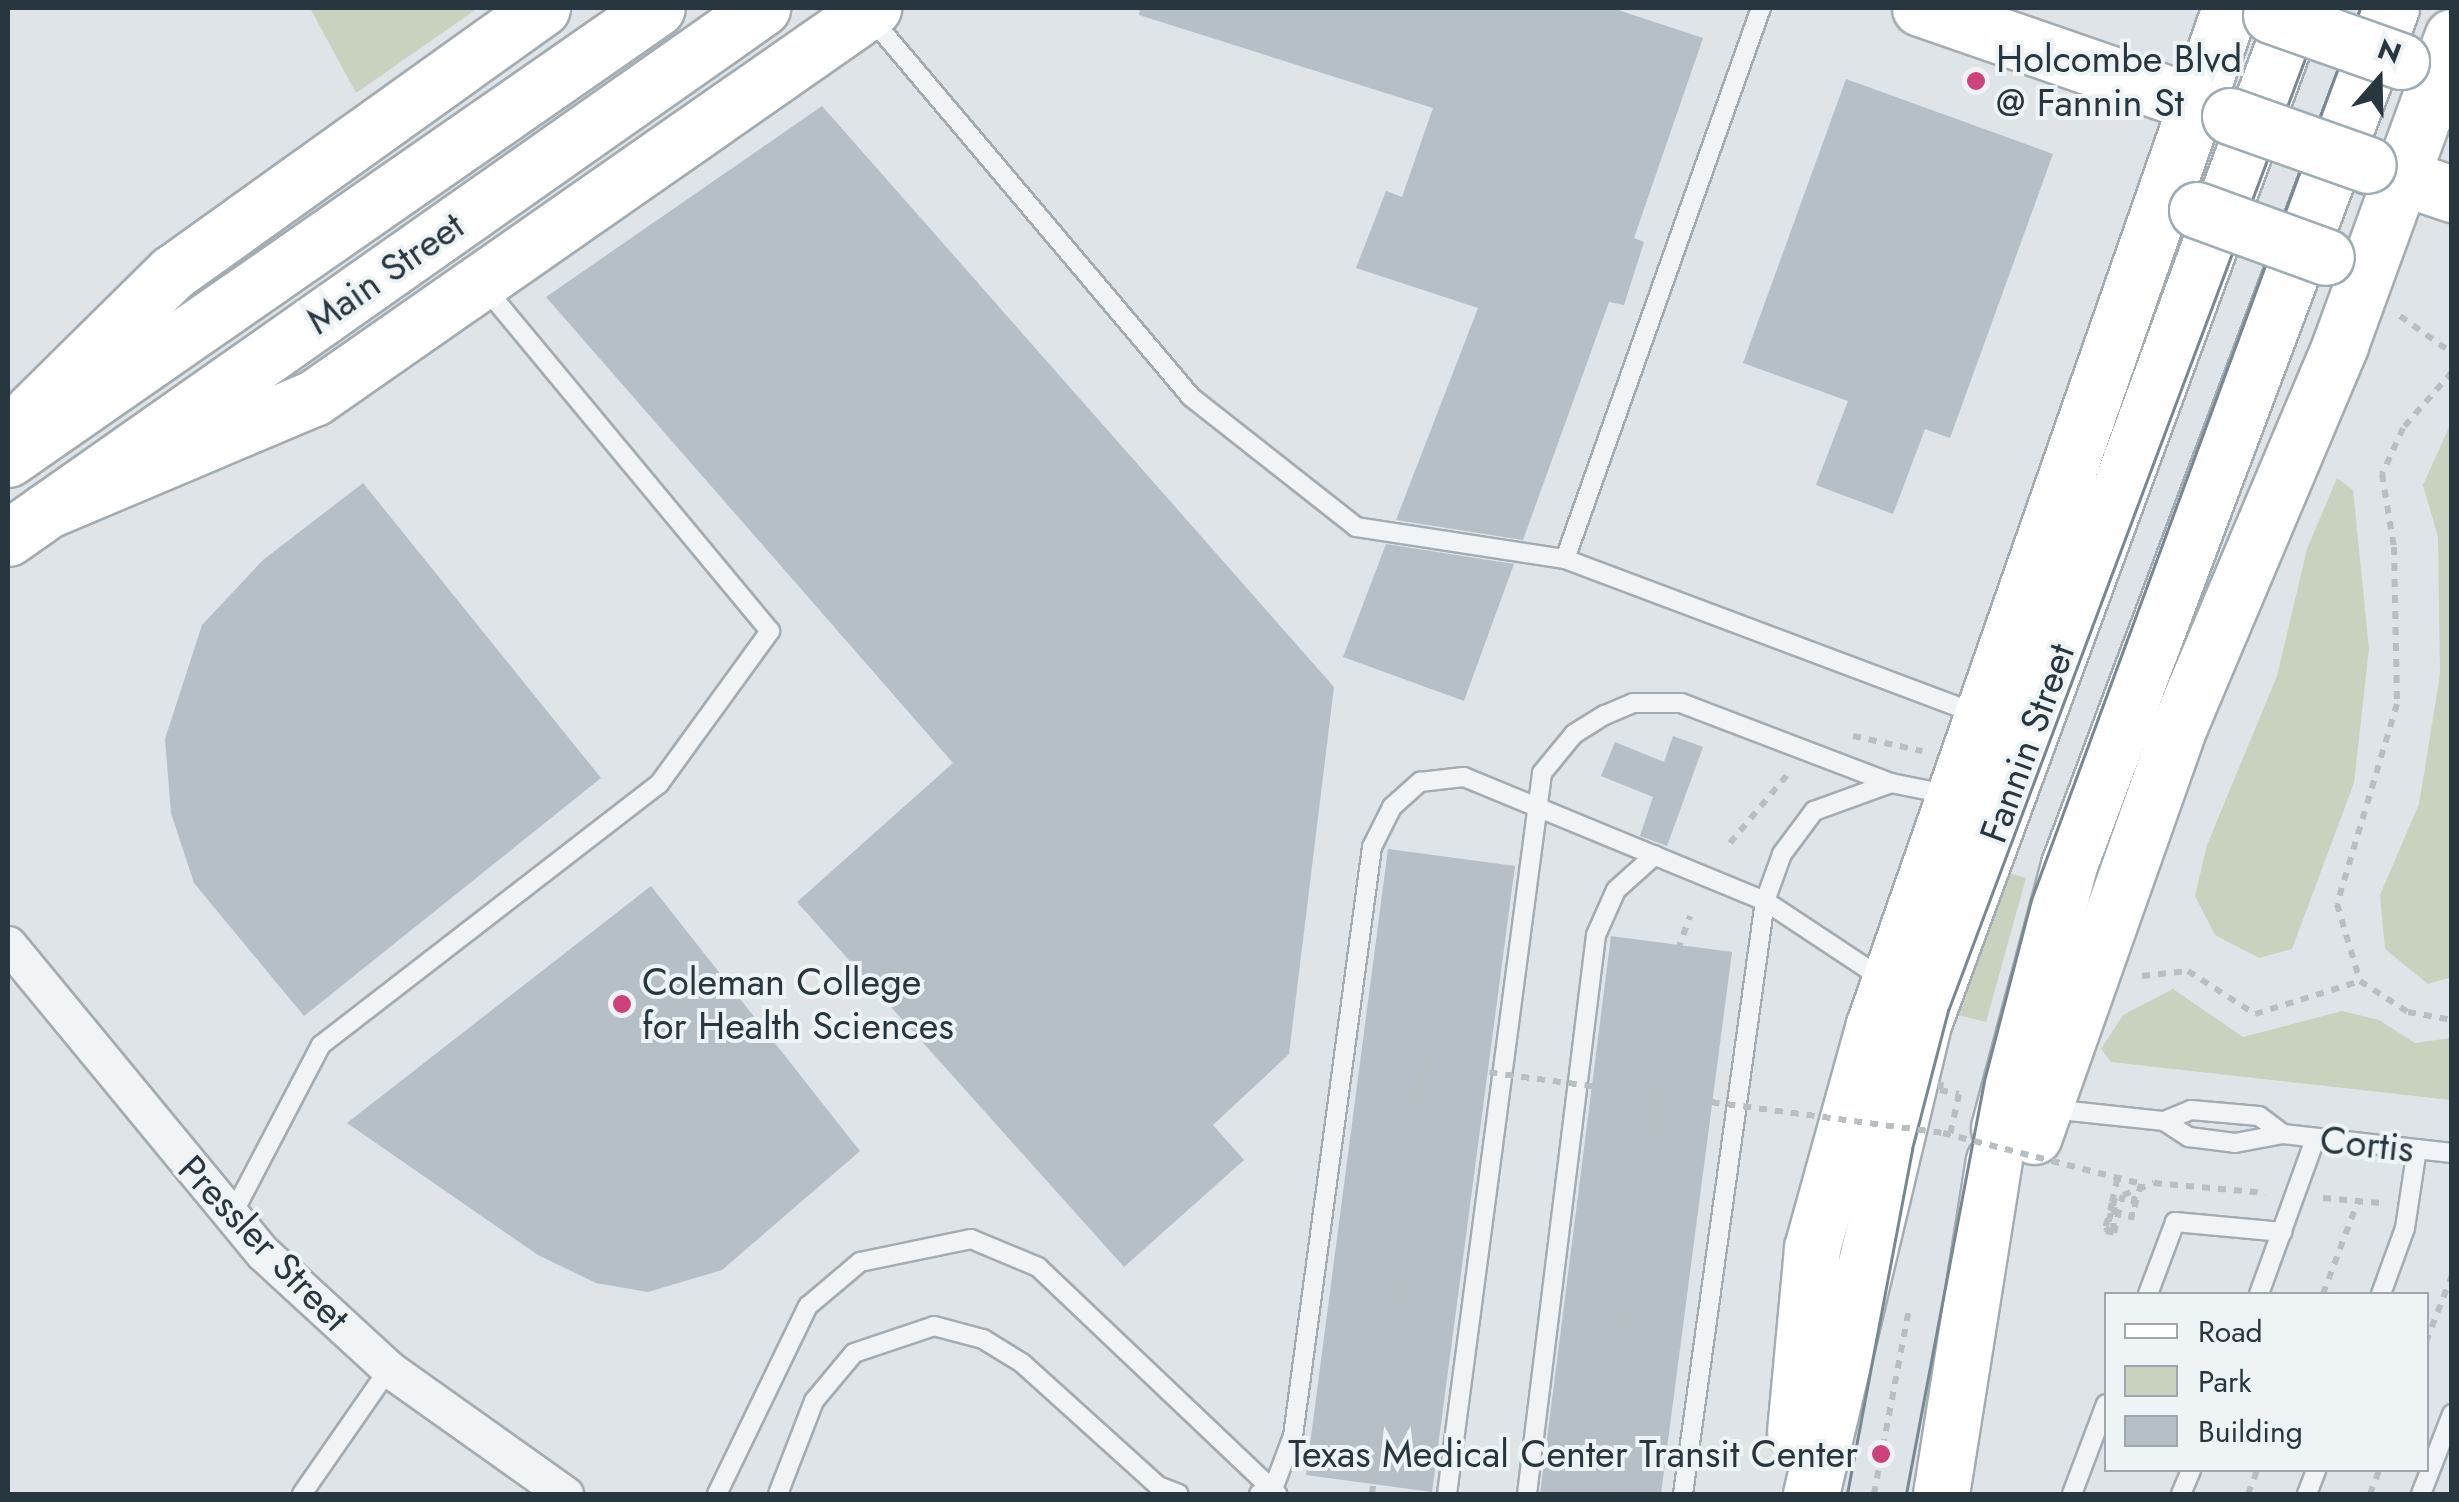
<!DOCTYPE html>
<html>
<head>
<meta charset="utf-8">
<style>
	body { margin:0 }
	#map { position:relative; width:2459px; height:1502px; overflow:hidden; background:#dee4e8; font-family:Jost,sans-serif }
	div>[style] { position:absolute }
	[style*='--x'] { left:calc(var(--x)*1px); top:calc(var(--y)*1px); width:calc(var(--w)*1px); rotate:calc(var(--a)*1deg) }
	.green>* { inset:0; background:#c9d2bf }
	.building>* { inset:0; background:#b5bfc5 }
	.path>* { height:6px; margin-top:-3px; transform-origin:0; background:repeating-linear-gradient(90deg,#b8bfc3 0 8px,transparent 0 16px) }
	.roads { filter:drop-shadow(2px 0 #a3acb2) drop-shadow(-2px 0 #a3acb2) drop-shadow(0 2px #a3acb2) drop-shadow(0 -2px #a3acb2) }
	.service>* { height:18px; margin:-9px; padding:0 9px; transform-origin:9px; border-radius:9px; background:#f1f4f6 }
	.minor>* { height:35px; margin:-17.5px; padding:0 17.5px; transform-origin:17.5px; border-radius:17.5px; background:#f1f4f6 }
	.primary>* { height:55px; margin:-27.5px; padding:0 27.5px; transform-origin:27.5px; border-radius:27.5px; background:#fff }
	.tram>* { height:2.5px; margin:-1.25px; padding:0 1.25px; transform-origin:1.25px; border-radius:1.25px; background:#788892 }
	.path-bridge>* { height:6px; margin-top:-3px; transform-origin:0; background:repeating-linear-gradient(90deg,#b8bfc3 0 8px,transparent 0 16px) }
	.bridges { filter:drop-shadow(2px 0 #9eacb4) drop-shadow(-2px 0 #9eacb4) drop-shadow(0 2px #9eacb4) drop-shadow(0 -2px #9eacb4) }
	.primary-bridge>* { height:55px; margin:-27.5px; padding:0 27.5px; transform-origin:27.5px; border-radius:27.5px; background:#fff }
	.dots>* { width:28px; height:28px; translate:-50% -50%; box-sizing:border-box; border:5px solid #eef3f6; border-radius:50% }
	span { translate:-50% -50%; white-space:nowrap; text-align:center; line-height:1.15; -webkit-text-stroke:8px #eef3f6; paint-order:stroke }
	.poi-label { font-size:38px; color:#27363f }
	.left { translate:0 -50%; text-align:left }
	.right { translate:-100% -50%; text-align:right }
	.street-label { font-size:38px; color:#27363f }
	.frame { position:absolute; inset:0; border:10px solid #27363f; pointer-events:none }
	.legend { position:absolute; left:2104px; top:1292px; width:325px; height:180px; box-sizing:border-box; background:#eef3f6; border:2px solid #9ea7ad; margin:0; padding:12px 18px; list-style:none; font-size:30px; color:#27363f }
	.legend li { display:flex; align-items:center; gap:20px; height:50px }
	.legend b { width:50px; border:2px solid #9ea7ad }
	.north { position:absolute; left:2329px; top:30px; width:100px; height:100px; -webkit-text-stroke:8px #eef3f6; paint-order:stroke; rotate:20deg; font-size:28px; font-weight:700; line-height:40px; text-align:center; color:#27363f }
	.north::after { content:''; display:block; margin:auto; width:35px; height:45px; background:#27363f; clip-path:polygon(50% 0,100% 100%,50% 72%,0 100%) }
</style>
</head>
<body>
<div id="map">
	<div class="green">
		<div style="clip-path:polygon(310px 8px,478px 8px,356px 93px)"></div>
		<div style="clip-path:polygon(2451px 423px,2452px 977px,2428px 984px,2385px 949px,2380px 895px,2419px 804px,2440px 675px,2438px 537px,2423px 485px)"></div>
		<div style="clip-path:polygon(2337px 478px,2353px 490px,2369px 649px,2354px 783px,2292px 949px,2259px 958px,2215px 935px,2195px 896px,2207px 845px,2277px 676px,2307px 549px)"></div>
		<div style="clip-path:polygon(2009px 873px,2026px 878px,1986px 1022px,1958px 1015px)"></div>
		<div style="clip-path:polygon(2173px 989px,2243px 1037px,2342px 1011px,2379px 1020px,2415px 1043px,2451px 1038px,2451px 1100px,2111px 1062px,2101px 1049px,2123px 1015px)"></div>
	</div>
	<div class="building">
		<div style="clip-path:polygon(1140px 8px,1612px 8px,1703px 38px,1634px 238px,1644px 242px,1624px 305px,1609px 302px,1523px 540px,1396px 520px,1478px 308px,1356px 268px,1386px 191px,1402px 197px,1433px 108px,1139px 15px)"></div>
		<div style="clip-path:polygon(1846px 79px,2053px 154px,1950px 438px,1925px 429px,1893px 514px,1816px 485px,1848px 401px,1743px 363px)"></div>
		<div style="clip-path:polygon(822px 106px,1334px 687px,1289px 1054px,1213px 1125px,1244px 1160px,1124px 1267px,797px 902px,953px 763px,546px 297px)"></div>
		<div style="clip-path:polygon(363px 483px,601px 778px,304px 1016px,194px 883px,171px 813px,165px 739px,202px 625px,263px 560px)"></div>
		<div style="clip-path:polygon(1386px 544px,1514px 564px,1464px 701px,1343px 657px)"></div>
		<div style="clip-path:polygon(1673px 736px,1703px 747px,1667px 846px,1640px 836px,1653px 797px,1601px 776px,1615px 742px,1664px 762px)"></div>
		<div style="clip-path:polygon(1388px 849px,1515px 866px,1432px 1492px,1306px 1475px)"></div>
		<div style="clip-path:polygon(651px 886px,860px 1151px,722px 1270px,648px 1292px,596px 1283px,538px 1255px,347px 1123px)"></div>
		<div style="clip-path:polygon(1611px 936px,1732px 952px,1661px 1494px,1540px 1494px)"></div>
	</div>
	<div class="path">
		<div style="--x:2400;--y:316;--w:64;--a:35.4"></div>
		<div style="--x:2452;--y:372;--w:74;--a:131.2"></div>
		<div style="--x:2403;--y:428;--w:51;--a:114.5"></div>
		<div style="--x:2382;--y:474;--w:74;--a:80.7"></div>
		<div style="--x:2394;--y:547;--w:157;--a:88.9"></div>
		<div style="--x:2397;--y:704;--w:209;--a:106.7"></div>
		<div style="--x:2337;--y:904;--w:80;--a:73.4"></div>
		<div style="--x:2360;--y:981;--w:57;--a:32.9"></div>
		<div style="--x:2408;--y:1012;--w:45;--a:10.3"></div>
		<div style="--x:1853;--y:736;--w:71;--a:12.3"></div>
		<div style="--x:1730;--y:843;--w:90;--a:-50"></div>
		<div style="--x:2142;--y:976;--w:46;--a:-6.2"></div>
		<div style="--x:2188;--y:971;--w:80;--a:32.7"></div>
		<div style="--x:2255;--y:1014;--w:110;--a:-17.4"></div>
		<div style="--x:1667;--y:980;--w:68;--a:-70.2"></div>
		<div style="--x:1379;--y:1094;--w:84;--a:8.2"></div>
		<div style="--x:1418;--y:1100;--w:77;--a:-79.6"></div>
		<div style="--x:1608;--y:1123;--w:85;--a:8.1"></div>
		<div style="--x:1649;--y:1129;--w:72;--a:-81.2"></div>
		<div style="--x:2115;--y:1198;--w:34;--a:105"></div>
		<div style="--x:2106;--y:1231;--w:8;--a:14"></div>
		<div style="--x:2114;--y:1233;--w:39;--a:-77"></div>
		<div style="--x:2123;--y:1195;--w:33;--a:-21"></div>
		<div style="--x:2154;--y:1183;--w:112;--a:5.1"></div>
		<div style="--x:2323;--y:1198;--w:58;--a:4.9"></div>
		<div style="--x:2112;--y:1202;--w:26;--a:-77"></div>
		<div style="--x:2131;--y:1220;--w:25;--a:-81"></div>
		<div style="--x:1355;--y:1288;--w:85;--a:8.8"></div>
		<div style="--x:2323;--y:1294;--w:99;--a:-69.4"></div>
		<div style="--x:1585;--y:1320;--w:84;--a:8.2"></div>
		<div style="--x:2426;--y:1342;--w:72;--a:-68.8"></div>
		<div style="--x:1372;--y:1494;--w:295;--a:-83"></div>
		<div style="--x:1603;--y:1494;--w:269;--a:-82.5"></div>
		<div style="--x:1874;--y:1494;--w:188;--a:-79.3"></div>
		<div style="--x:2248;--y:1494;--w:26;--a:-69"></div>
		<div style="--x:2370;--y:1494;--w:26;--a:-69"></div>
	</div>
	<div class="roads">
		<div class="service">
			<div style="--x:870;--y:17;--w:497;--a:49.8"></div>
			<div style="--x:1191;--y:397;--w:210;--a:38.2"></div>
			<div style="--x:1356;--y:527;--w:211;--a:8.7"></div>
			<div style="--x:1565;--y:559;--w:440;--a:20.6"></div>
			<div style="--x:1565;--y:559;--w:585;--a:-70.42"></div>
			<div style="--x:2051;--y:1109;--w:114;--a:6.1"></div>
			<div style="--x:2164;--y:1121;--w:30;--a:33"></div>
			<div style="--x:2189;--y:1137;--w:46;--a:7.4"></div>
			<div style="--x:2235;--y:1143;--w:49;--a:-10.6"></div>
			<div style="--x:2283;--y:1134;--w:170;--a:6.4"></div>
			<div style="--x:2164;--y:1121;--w:29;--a:-22"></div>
			<div style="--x:2191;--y:1110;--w:68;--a:5"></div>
			<div style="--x:2259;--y:1116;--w:30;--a:37"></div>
			<div style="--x:231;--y:1217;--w:194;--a:-62.4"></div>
			<div style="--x:321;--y:1045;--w:427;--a:-37.7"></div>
			<div style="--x:659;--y:784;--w:189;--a:-54"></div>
			<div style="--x:770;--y:631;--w:448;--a:-129.7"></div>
			<div style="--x:2148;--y:1294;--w:77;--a:-69.4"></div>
			<div style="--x:2175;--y:1222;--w:108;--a:5.3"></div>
			<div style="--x:2259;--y:1294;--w:165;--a:-70.1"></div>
			<div style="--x:2381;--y:1294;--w:70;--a:-70"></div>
			<div style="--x:2405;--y:1228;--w:80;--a:-81.4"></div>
			<div style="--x:302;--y:1494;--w:152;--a:-55.2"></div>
			<div style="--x:717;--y:1494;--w:209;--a:-64.2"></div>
			<div style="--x:808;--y:1306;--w:68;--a:-40.2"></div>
			<div style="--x:860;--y:1262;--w:113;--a:-11.7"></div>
			<div style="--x:971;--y:1239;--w:73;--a:22.7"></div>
			<div style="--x:1038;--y:1267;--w:330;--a:43.5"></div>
			<div style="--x:778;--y:1494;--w:100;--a:-68.8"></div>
			<div style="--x:814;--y:1401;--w:62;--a:-50.2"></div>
			<div style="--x:854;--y:1353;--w:84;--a:-18.6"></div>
			<div style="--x:934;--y:1326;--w:51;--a:14.9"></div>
			<div style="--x:983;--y:1339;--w:46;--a:31.6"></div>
			<div style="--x:1022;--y:1363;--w:183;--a:42.1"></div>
			<div style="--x:1158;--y:1486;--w:22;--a:21"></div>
			<div style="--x:1259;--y:1494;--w:15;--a:-20"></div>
			<div style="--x:1273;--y:1489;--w:57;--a:-69.3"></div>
			<div style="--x:1293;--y:1436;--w:594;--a:-82.36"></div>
			<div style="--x:1372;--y:847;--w:45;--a:-63.4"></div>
			<div style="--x:1392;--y:807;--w:38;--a:-42"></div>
			<div style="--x:1420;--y:782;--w:44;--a:-6.5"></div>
			<div style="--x:1464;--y:777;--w:326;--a:22.4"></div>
			<div style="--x:1765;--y:901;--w:141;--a:33.5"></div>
			<div style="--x:1447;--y:1494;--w:727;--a:-82.49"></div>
			<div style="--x:1542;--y:773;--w:50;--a:-50.6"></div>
			<div style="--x:1574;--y:734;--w:36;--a:-32"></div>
			<div style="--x:1605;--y:715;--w:30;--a:-23"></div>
			<div style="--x:1633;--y:703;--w:48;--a:0"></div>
			<div style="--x:1681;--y:703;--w:225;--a:20.9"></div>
			<div style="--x:1891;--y:783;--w:56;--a:11.3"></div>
			<div style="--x:1527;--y:1494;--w:563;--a:-82.96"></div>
			<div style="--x:1596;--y:935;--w:49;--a:-66"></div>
			<div style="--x:1616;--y:890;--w:52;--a:-41.9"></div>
			<div style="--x:1683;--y:1494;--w:599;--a:-82.13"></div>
			<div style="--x:1765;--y:901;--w:50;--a:-70.1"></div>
			<div style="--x:1782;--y:854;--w:54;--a:-53.3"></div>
			<div style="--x:1814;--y:811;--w:82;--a:-20"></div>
			<div style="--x:2072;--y:1494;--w:96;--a:-69.3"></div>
			<div style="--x:2181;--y:1494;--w:26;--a:-67"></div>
			<div style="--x:2307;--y:1494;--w:26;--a:-69"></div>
			<div style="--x:2421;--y:1494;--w:86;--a:-68.8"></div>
		</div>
		<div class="minor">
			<div style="--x:8;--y:944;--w:401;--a:50.5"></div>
			<div style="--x:263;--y:1253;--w:171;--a:42.6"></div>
			<div style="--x:389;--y:1369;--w:216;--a:35.4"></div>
		</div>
		<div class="primary">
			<div style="--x:1920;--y:8;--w:327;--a:19.1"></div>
			<div style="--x:2369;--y:166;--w:88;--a:18.6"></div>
			<div style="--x:32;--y:411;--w:197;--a:-44.6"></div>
			<div style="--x:172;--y:273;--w:455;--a:-35.6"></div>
			<div style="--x:8;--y:459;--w:790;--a:-34.8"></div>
			<div style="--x:46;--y:511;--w:291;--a:-22.9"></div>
			<div style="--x:314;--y:398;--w:682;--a:-34.9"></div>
			<div style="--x:8;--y:538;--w:922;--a:-35.1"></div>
			<div style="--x:1999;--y:1128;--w:272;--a:-75.1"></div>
			<div style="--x:2069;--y:865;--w:915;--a:-69.41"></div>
			<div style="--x:2034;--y:1136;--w:439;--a:-70.5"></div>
			<div style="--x:2181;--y:722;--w:409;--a:-67.1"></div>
			<div style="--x:2340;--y:345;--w:328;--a:-70"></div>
			<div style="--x:1795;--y:1432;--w:185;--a:-84.7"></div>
			<div style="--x:1812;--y:1248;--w:231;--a:-74.5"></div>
			<div style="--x:1874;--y:1025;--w:1078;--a:-70.71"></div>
			<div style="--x:1811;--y:1494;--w:486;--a:-76.6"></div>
			<div style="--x:1924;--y:1021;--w:1079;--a:-69.79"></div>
			<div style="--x:1941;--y:1494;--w:337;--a:-81"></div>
		</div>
	</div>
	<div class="tram">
		<div style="--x:1847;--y:1494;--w:351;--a:-79.3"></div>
		<div style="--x:1912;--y:1149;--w:143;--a:-75.4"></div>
		<div style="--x:1948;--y:1011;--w:1071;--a:-69.45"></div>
		<div style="--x:1906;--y:1494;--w:424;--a:-79.3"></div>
		<div style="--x:1985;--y:1077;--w:183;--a:-75.4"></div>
		<div style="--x:2031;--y:900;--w:951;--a:-69.75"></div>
	</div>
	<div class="path-bridge">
		<div style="--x:1941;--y:1082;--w:8;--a:97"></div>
		<div style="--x:1940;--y:1090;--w:19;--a:12"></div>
		<div style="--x:1959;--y:1094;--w:42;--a:102.4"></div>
		<div style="--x:1408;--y:1201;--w:138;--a:-82.5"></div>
		<div style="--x:1426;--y:1064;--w:522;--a:7.6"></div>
		<div style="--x:1943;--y:1133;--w:204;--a:14.4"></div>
		<div style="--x:2141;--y:1184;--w:37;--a:106"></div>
		<div style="--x:2112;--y:1203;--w:27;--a:105"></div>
		<div style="--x:2105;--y:1229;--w:8;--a:14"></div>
		<div style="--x:2113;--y:1231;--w:33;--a:-87"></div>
		<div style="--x:1638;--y:1227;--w:133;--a:-82.2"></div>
	</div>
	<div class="bridges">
		<div class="primary-bridge">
			<div style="--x:2271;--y:15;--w:138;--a:19.5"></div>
			<div style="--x:2230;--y:116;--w:146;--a:19.5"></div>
			<div style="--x:2197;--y:210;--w:137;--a:20"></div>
		</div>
	</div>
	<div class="dots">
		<div style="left:1976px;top:81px;background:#cf417a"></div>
		<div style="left:622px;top:1004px;background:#cf417a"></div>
		<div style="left:1881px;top:1454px;background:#cf417a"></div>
	</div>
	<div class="poi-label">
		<span class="left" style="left:1996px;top:81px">Holcombe Blvd<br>@ Fannin St</span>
		<span class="left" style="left:642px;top:1004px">Coleman College<br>for Health Sciences</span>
		<span class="right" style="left:1858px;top:1454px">Texas Medical Center Transit Center</span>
	</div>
	<div class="street-label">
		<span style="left:385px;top:273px;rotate:-35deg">Main Street</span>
		<span style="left:2027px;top:743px;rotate:-70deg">Fannin Street</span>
		<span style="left:2367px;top:1144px;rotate:6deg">Cortis</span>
		<span style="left:264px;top:1243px;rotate:46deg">Pressler Street</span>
	</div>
	<div class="frame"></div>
	<ul class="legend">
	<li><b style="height:12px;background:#fff"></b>Road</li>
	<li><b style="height:28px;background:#c9d2bf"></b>Park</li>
	<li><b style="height:28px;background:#b5bfc5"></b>Building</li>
	</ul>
	<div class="north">N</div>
</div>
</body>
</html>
